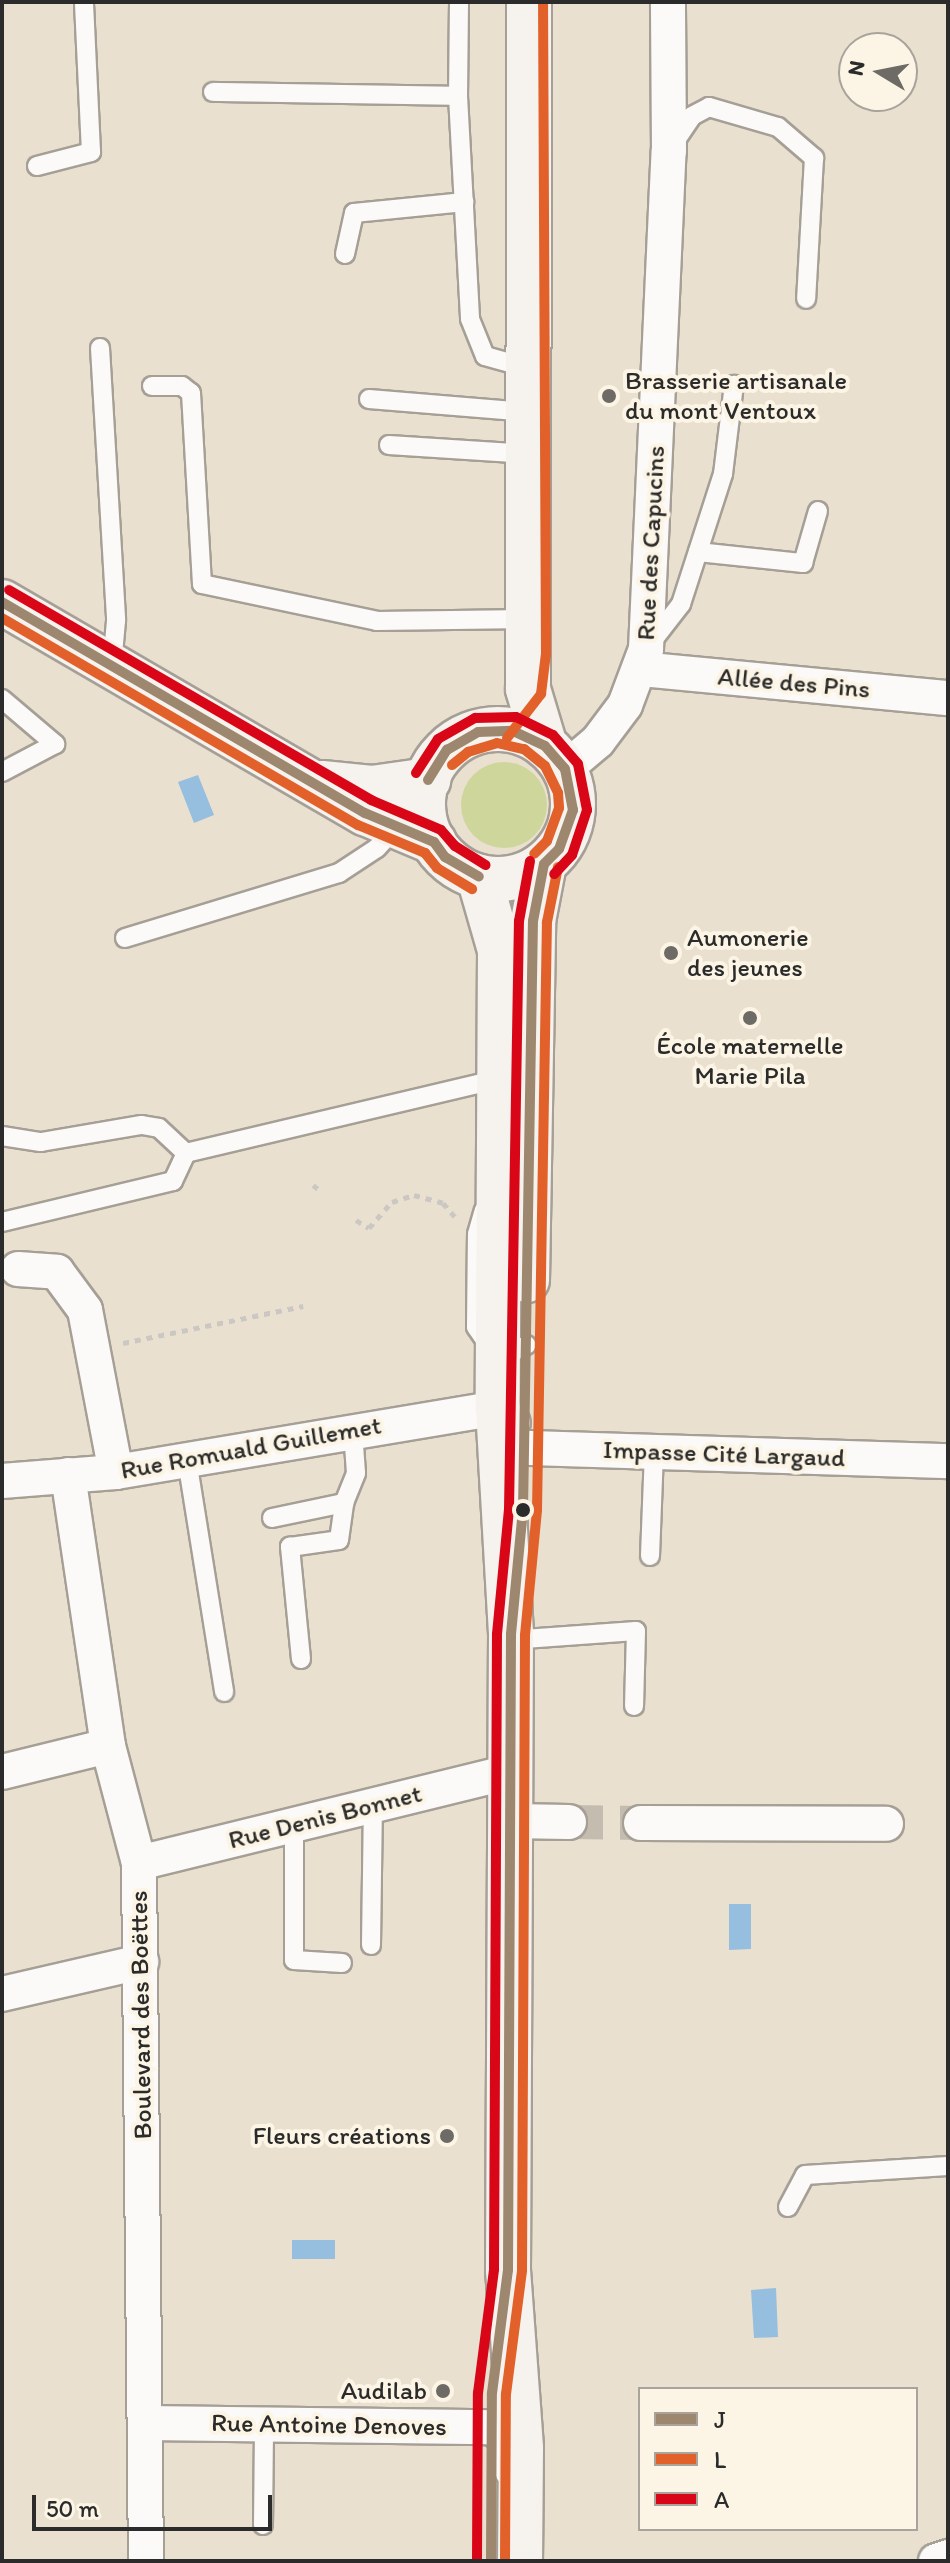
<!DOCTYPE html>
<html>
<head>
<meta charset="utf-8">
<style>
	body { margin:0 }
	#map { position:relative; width:950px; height:2563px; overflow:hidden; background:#eae0d0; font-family:Itim,sans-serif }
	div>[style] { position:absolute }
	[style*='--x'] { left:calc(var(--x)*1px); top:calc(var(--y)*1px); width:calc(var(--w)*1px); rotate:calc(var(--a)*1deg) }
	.green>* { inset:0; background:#cfd69c }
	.round { border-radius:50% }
	.water>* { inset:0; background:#96bede }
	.minor-tunnel>* { height:34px; margin-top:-17px; transform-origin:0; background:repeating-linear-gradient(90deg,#c4bcaf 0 34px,transparent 0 51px) }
	.path>* { height:5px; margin-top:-2.5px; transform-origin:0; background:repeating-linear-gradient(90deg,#cbc8c4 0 6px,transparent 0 12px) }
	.roads { filter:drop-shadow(2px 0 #a59f96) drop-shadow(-2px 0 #a59f96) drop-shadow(0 2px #a59f96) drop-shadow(0 -2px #a59f96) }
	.service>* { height:18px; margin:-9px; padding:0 9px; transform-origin:9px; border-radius:9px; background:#fcfaf8 }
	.minor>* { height:34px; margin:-17px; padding:0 17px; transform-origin:17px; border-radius:17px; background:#fcfaf8 }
	.secondary>* { height:44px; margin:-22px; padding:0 22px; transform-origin:22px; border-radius:22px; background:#f6f2ee }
	.secondary>.ring { margin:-22px; padding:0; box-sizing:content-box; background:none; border:44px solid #f6f2ee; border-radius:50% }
	.bus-1>* { height:10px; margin:-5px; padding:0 5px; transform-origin:5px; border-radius:5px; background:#9d876e }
	.bus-2>* { height:10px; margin:-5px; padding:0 5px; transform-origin:5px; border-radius:5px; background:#e2612b }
	.bus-3>* { height:10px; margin:-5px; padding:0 5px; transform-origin:5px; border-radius:5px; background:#d90618 }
	.dots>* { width:22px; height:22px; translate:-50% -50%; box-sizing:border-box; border:4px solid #fcf5e5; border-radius:50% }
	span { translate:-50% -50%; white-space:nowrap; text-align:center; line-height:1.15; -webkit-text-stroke:8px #fcf5e5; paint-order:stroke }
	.poi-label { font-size:26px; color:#2b2b2b }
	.left { translate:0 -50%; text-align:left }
	.right { translate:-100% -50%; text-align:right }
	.street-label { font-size:26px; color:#2b2b2b }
	.frame { position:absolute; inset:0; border:4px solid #2b2b2b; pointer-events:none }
	.legend { position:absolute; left:638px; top:2387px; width:280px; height:144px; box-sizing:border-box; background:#fcf5e5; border:2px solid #a8a49b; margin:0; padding:10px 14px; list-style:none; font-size:24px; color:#2b2b2b }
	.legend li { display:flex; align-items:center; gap:16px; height:40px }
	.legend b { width:40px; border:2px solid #a8a49b }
	.north { position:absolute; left:838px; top:32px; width:80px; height:80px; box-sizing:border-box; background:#fcf5e5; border:2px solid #a8a49b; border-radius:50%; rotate:280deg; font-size:22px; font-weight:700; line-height:32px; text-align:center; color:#2b2b2b }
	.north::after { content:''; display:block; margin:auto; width:28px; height:36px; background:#6e6a65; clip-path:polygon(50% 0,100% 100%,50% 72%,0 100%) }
	.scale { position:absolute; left:32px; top:2495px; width:240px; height:36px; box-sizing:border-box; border:4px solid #2b2b2b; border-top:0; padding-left:10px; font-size:24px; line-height:28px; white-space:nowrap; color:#2b2b2b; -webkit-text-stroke:6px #fcf5e5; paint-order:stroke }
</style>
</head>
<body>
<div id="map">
	<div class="green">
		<div class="round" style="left:461px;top:762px;width:86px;height:86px"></div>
	</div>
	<div class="water">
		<div style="clip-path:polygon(198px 775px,214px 815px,194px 823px,178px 782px)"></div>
		<div style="clip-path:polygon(729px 1904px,751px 1904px,751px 1949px,729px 1950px)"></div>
		<div style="clip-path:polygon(292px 2240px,335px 2240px,335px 2259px,292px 2259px)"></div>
		<div style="clip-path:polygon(776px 2288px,778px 2337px,754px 2338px,751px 2290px)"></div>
	</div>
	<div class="minor-tunnel">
		<div style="--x:569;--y:1822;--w:72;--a:0.8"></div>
	</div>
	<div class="path">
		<div style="--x:313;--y:1185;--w:10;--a:37"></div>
		<div style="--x:356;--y:1220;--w:15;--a:32"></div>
		<div style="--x:369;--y:1228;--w:35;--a:-49"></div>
		<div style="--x:392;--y:1202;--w:23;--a:-18"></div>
		<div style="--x:414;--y:1195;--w:30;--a:15"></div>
		<div style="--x:443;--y:1203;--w:18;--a:49"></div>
		<div style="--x:123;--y:1343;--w:184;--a:-11.6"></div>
	</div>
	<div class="roads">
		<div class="service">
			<div style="--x:459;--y:2;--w:94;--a:90.6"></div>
			<div style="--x:458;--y:96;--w:223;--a:86.9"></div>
			<div style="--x:470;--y:319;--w:40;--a:68"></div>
			<div style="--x:485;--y:356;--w:45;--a:15.6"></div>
			<div style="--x:213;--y:92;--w:245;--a:0.9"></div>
			<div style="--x:674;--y:143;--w:32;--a:-56"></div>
			<div style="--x:692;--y:116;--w:19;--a:-28"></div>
			<div style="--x:709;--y:107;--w:72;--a:16.2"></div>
			<div style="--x:778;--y:127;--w:48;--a:40.7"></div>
			<div style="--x:814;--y:158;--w:141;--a:93.2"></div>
			<div style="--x:37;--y:166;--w:56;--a:-14.5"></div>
			<div style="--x:91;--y:152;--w:150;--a:-92.7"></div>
			<div style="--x:345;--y:254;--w:42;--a:-77.6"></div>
			<div style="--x:354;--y:213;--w:111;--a:-5.7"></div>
			<div style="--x:100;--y:348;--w:273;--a:86.6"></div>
			<div style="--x:116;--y:621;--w:44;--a:95.2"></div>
			<div style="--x:152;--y:386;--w:30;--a:0"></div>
			<div style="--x:182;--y:386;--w:11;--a:38"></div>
			<div style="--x:191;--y:393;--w:191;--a:86.7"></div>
			<div style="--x:202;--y:584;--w:179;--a:11.9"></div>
			<div style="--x:377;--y:621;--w:151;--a:-0.8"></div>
			<div style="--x:369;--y:399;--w:160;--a:4.7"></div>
			<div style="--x:389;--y:445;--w:140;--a:3.7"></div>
			<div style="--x:698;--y:552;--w:106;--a:6"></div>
			<div style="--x:803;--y:563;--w:54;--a:-73.9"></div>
			<div style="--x:650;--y:644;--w:51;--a:-52.2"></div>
			<div style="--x:681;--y:604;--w:137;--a:-72.1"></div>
			<div style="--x:723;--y:474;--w:90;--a:-83"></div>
			<div style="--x:2;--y:699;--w:70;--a:40.3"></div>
			<div style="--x:55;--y:744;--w:60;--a:152.2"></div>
			<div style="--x:125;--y:938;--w:224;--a:-16.9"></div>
			<div style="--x:339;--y:873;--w:45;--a:-33.3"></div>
			<div style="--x:377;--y:848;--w:28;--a:-48"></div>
			<div style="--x:2;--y:1136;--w:39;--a:9"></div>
			<div style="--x:41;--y:1142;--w:102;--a:-9.6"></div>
			<div style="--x:142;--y:1125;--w:17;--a:10"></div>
			<div style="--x:159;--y:1128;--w:37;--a:43"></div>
			<div style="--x:2;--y:1222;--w:176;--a:-13.5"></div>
			<div style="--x:173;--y:1181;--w:31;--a:-65"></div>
			<div style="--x:186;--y:1153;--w:321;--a:-13.3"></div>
			<div style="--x:483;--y:1337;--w:12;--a:-125"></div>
			<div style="--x:476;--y:1327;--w:93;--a:-89.4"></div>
			<div style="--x:477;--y:1234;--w:25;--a:-74"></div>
			<div style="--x:500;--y:1359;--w:30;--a:-28"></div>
			<div style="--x:187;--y:1460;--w:235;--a:80.9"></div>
			<div style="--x:272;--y:1518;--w:74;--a:-11.8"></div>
			<div style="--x:344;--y:1503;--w:32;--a:-68"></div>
			<div style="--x:356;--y:1473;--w:42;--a:-94.1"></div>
			<div style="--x:650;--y:1556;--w:104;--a:-87.8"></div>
			<div style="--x:510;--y:1640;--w:126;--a:-4.1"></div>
			<div style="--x:636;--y:1631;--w:75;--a:91.5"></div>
			<div style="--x:301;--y:1659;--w:113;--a:-95.6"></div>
			<div style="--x:290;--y:1547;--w:49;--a:-8.1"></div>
			<div style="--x:339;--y:1540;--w:37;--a:-82"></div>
			<div style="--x:294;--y:1825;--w:135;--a:90"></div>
			<div style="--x:294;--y:1960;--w:48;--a:3.6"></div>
			<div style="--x:371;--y:1945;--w:140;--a:-89.2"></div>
			<div style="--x:788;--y:2207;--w:36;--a:-62"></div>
			<div style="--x:805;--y:2175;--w:143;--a:-3.6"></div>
			<div style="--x:263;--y:2525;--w:101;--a:-89.4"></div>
		</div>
		<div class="minor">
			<div style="--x:640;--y:669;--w:309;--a:5.4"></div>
			<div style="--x:565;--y:769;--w:43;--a:-40.3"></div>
			<div style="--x:598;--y:741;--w:45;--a:-53.1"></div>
			<div style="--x:625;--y:705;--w:60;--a:-69.4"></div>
			<div style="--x:646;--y:649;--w:499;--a:-87.4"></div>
			<div style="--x:669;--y:151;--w:149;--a:-90.4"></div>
			<div style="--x:18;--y:1269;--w:39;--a:4"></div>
			<div style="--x:57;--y:1272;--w:47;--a:53.6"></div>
			<div style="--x:85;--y:1310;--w:165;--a:79.2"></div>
			<div style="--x:500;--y:1447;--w:448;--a:1.8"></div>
			<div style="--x:68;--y:1475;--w:274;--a:81.6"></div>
			<div style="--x:108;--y:1746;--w:121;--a:75.2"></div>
			<div style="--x:139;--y:1863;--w:698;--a:89.43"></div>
			<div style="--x:2;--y:1481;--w:114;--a:-4.5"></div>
			<div style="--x:116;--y:1472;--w:387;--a:-9.5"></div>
			<div style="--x:498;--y:1408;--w:21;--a:45"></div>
			<div style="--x:2;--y:1772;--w:109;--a:-13.8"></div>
			<div style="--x:511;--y:1821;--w:58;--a:1"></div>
			<div style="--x:641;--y:1823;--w:245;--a:0.2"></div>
			<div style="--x:139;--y:1863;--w:382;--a:-13.8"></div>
			<div style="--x:2;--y:1994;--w:143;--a:-13"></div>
			<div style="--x:146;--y:2423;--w:346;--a:0.7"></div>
			<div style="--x:492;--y:2427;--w:21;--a:37"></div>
			<div style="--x:509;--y:2440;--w:31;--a:84"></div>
			<div style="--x:936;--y:2561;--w:13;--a:-18"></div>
		</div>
		<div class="secondary">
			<div style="--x:529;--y:2;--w:687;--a:90.08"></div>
			<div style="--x:528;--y:689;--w:59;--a:73.4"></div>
			<div style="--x:2;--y:602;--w:420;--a:30.2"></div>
			<div style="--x:365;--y:813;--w:75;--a:22.8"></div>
			<div class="ring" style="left:423px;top:729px;width:106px;height:106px"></div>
			<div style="--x:322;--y:783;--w:50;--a:5.7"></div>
			<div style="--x:372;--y:788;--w:57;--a:-8.1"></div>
			<div style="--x:479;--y:877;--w:76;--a:74"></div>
			<div style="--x:500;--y:950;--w:458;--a:90.3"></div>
			<div style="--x:498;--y:1408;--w:226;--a:86.7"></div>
			<div style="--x:511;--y:1634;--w:636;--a:90.27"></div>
			<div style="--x:508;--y:2270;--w:179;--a:85.8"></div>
			<div style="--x:521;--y:2449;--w:112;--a:90.5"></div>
			<div style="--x:527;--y:1280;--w:359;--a:-89"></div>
			<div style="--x:533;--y:921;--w:58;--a:-79.1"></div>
		</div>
	</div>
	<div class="bus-1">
		<div style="--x:2;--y:602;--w:420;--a:30.2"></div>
		<div style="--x:365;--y:813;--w:75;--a:22.8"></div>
		<div style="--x:434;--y:842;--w:19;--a:54"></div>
		<div style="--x:445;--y:857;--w:39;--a:30"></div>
		<div style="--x:428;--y:780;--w:36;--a:-58"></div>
		<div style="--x:447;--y:750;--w:36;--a:-30"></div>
		<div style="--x:478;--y:732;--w:35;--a:-2"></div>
		<div style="--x:513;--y:731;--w:35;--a:25"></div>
		<div style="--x:545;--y:746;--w:30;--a:49"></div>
		<div style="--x:565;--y:769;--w:42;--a:79"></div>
		<div style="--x:573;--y:810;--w:41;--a:109.7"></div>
		<div style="--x:559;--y:849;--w:21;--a:135"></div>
		<div style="--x:491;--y:2561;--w:168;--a:-89.7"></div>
		<div style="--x:492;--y:2393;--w:124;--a:-82.6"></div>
		<div style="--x:508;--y:2270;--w:636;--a:-89.73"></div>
		<div style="--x:511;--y:1634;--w:125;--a:-84.5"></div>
		<div style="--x:523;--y:1510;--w:589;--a:-89.03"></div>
		<div style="--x:533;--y:921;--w:58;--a:-79.1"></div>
	</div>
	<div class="bus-2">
		<div style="--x:2;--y:618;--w:412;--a:30.2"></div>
		<div style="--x:358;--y:825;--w:73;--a:22.7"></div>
		<div style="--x:425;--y:853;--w:19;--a:51"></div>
		<div style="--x:437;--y:868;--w:41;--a:31"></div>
		<div style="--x:507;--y:738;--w:56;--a:-52.3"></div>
		<div style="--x:541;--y:694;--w:39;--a:-83"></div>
		<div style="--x:546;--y:655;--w:653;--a:-90.26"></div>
		<div style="--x:452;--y:765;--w:21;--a:-39"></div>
		<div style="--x:468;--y:752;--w:30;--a:-17"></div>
		<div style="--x:497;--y:743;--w:28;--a:13"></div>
		<div style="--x:524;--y:749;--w:27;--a:39"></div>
		<div style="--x:545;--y:766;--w:30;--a:64"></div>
		<div style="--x:558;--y:793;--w:15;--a:86"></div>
		<div style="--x:559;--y:808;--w:35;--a:110"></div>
		<div style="--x:547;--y:841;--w:18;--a:135"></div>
		<div style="--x:505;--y:2561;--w:167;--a:-89.7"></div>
		<div style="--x:506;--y:2394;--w:125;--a:-82.6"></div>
		<div style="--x:522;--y:2270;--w:635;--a:-89.73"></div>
		<div style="--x:525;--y:1635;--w:126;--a:-84.5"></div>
		<div style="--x:537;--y:1510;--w:588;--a:-89.03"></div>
		<div style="--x:547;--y:922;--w:56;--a:-78.7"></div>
	</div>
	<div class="bus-3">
		<div style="--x:9;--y:590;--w:419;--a:30.1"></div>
		<div style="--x:371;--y:800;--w:76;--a:23.2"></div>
		<div style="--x:441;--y:830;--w:21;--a:49"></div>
		<div style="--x:455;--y:846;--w:36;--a:32"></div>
		<div style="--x:416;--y:773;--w:40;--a:-57.1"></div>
		<div style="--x:438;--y:739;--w:43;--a:-29.6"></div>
		<div style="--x:475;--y:718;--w:41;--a:-1.4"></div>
		<div style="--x:516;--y:717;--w:41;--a:25.9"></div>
		<div style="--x:553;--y:735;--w:38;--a:49"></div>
		<div style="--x:578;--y:764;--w:47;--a:78.9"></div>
		<div style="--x:587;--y:810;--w:47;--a:108.4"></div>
		<div style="--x:572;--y:855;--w:26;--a:133"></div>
		<div style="--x:477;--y:2561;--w:168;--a:-89.7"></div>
		<div style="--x:478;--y:2393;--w:125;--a:-82.6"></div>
		<div style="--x:494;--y:2269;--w:635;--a:-89.73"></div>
		<div style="--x:497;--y:1634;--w:126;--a:-84.5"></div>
		<div style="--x:509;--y:1509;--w:588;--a:-89.03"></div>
		<div style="--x:519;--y:921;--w:61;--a:-79.6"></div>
	</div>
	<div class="dots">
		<div style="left:609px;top:396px;background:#6e6a65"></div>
		<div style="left:671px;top:953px;background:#6e6a65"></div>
		<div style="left:750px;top:1018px;background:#6e6a65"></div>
		<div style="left:523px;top:1510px;background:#2b2b2b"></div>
		<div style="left:447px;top:2136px;background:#6e6a65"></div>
		<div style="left:443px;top:2391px;background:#6e6a65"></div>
	</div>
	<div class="poi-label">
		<span class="left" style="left:625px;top:396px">Brasserie artisanale<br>du mont Ventoux</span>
		<span class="left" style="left:687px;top:953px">Aumonerie<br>des jeunes</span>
		<span style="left:750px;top:1061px">École maternelle<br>Marie Pila</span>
		<span class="right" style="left:431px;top:2136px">Fleurs créations</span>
		<span class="right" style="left:427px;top:2391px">Audilab</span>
	</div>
	<div class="street-label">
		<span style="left:651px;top:543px;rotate:-87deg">Rue des Capucins</span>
		<span style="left:794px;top:683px;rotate:5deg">Allée des Pins</span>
		<span style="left:251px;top:1448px;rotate:-10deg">Rue Romuald Guillemet</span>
		<span style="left:724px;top:1454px;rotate:2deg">Impasse Cité Largaud</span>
		<span style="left:325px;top:1817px;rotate:-14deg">Rue Denis Bonnet</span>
		<span style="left:141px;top:2015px;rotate:-91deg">Boulevard des Boëttes</span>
		<span style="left:329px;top:2425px;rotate:1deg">Rue Antoine Denoves</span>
	</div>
	<div class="frame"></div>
	<ul class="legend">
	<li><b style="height:10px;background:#9d876e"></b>J</li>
	<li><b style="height:10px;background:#e2612b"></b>L</li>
	<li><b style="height:10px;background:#d90618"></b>A</li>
	</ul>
	<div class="north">N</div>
	<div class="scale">50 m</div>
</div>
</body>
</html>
